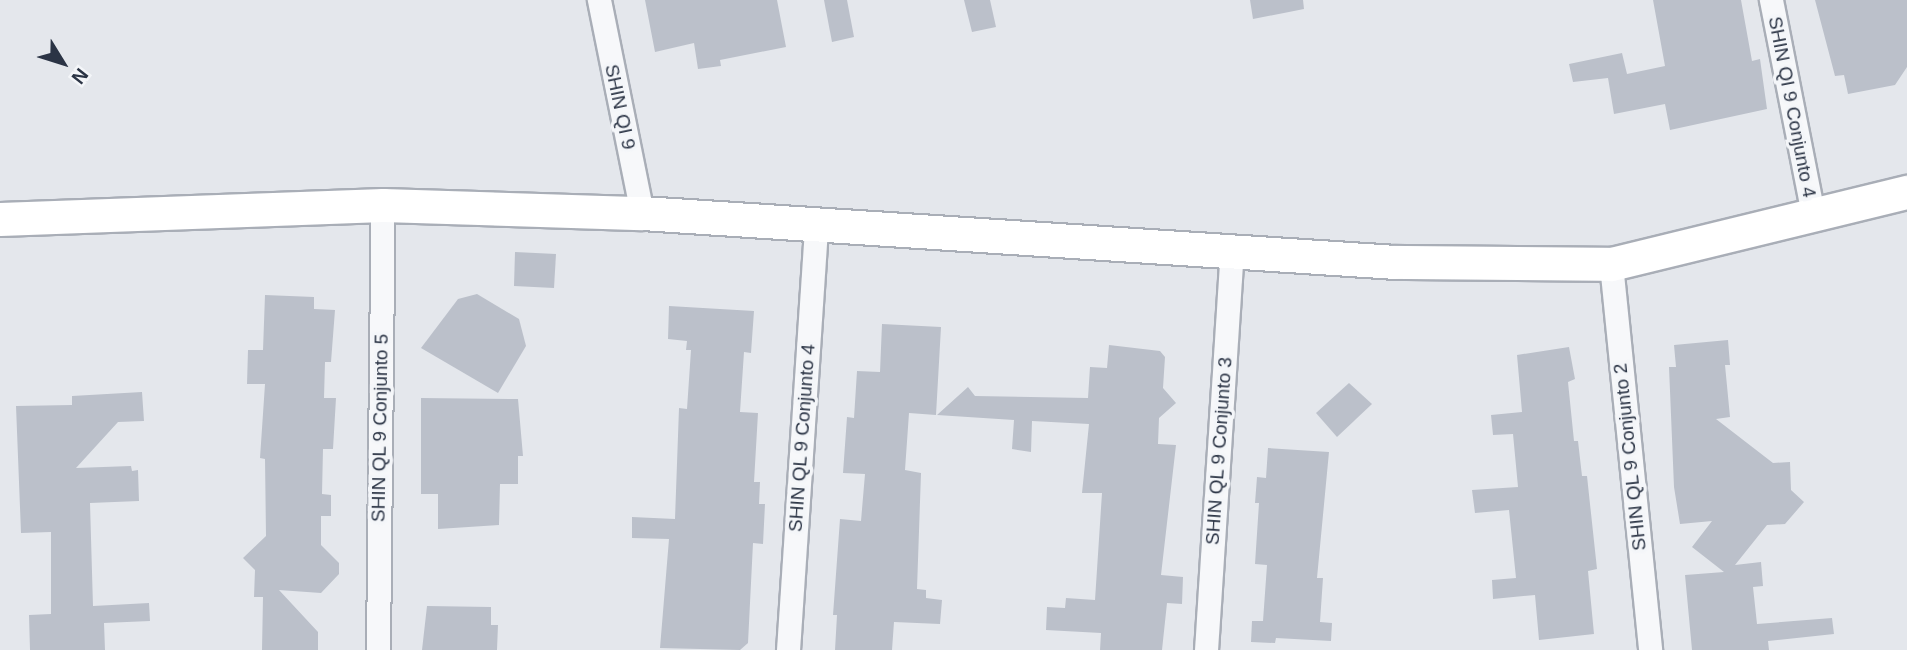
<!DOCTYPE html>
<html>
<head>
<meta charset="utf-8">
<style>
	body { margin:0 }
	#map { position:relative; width:1907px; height:650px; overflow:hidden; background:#e4e7ec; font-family:Arial,sans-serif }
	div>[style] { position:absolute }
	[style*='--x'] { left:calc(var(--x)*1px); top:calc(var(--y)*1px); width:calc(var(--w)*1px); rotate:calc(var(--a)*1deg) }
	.building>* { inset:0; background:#bbc0ca }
	.roads { filter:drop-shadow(2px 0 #a9aeb7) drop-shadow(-2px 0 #a9aeb7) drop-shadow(0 2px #a9aeb7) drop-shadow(0 -2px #a9aeb7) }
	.street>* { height:23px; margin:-11.5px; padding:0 11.5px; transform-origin:11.5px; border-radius:11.5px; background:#f7f8fa }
	.secondary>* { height:33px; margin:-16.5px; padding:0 16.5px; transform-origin:16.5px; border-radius:16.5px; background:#fff }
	span { translate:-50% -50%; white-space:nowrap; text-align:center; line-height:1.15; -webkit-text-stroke:7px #f4f6f9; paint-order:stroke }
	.street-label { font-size:19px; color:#2b3445 }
	.north { position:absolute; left:28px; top:28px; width:70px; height:70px; -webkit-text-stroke:5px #f4f6f9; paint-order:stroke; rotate:128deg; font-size:19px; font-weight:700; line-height:28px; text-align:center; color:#2b3445 }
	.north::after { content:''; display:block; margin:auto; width:24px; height:32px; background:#2b3445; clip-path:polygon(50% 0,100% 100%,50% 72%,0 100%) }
</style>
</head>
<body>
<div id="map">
	<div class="building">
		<div style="clip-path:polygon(645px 0,777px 0,786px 47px,720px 60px,721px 66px,698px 69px,694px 43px,655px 52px)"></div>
		<div style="clip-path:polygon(824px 0,847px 0,854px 37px,832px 42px)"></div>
		<div style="clip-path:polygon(964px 0,990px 0,996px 27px,972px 32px)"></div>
		<div style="clip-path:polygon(1250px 0,1303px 0,1304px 9px,1253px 19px)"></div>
		<div style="clip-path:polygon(1653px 0,1741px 0,1752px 61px,1760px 59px,1767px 109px,1670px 130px,1665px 104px,1614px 114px,1608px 78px,1573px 82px,1569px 64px,1622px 53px,1627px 74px,1665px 66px)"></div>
		<div style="clip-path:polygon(1815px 0,1907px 0,1907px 67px,1895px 85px,1848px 94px,1844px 75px,1835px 76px)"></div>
		<div style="clip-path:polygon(515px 252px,556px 254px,554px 288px,514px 286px)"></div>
		<div style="clip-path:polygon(477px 294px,519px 319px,526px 346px,498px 393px,421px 348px,458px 299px)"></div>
		<div style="clip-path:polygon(265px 295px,314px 297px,314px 309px,335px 310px,331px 362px,325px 362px,324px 398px,336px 398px,333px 449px,323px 449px,322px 494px,331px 495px,331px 516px,321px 516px,321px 545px,339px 563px,339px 574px,321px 593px,279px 590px,318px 632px,318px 650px,262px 650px,263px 597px,254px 597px,255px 570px,243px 558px,266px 536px,265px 459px,260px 458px,265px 384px,247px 384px,248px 350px,263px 350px)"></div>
		<div style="clip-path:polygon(669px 306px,754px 311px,751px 353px,744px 352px,740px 412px,758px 413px,754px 482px,760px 482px,759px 504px,765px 504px,763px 544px,753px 543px,748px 643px,740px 650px,660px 648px,669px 539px,632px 538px,632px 517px,675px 519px,679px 408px,687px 409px,691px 350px,686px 350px,687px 341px,668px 339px)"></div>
		<div style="clip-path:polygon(882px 324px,941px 327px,936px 415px,909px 413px,905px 470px,921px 473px,917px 589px,926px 590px,926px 598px,942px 600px,940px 624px,894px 622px,892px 650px,835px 650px,837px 615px,833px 615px,840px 519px,861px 521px,865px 474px,843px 473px,847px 417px,854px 418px,857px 371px,880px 372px)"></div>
		<div style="clip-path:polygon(1728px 340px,1730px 365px,1725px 365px,1730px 417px,1716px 419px,1773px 463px,1790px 462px,1791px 490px,1804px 502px,1785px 524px,1767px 525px,1735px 565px,1761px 562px,1763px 586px,1753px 587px,1757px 624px,1832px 618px,1834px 634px,1768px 641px,1769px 650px,1692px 650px,1685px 575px,1724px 572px,1692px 547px,1712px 521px,1680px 524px,1674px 487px,1669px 367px,1676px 367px,1674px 345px)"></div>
		<div style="clip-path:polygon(1109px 345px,1160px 351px,1165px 357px,1163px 388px,1176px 403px,1159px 418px,1158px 444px,1176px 445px,1161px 575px,1183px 577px,1182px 604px,1167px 603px,1162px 650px,1100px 650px,1101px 633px,1046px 630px,1047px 607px,1065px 608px,1066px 598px,1095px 600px,1102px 493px,1082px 493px,1089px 424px,1032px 421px,1031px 452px,1012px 449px,1014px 420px,937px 415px,968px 387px,975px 396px,1088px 398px,1090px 367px,1107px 368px)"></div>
		<div style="clip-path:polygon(1569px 347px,1575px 379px,1568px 382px,1574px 441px,1578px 441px,1582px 476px,1587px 476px,1597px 569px,1588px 571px,1594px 634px,1539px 640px,1535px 595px,1493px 599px,1492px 580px,1516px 578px,1509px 510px,1475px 513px,1472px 490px,1518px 487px,1513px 434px,1493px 435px,1491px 415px,1522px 412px,1517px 355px)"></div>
		<div style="clip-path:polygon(1349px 383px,1372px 404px,1337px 437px,1316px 413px)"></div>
		<div style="clip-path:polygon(142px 392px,144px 421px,118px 422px,76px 468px,131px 466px,132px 471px,138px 470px,139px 501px,90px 503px,93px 606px,149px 603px,150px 621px,104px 623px,105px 650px,30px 650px,29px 615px,51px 614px,51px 532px,21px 533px,16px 406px,72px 405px,72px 396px)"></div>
		<div style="clip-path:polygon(421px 398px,518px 399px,523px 456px,518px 456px,518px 484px,500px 484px,499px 525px,438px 529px,438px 494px,421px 494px)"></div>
		<div style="clip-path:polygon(1268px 448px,1329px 452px,1317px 578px,1323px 578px,1320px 622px,1332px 623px,1331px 641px,1276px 638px,1275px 643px,1251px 642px,1252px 621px,1263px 621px,1267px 565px,1255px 564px,1259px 503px,1255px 503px,1257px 477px,1266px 478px)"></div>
		<div style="clip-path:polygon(427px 606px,491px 607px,491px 625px,498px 625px,497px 650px,422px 650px)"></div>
	</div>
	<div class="roads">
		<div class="street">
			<div style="--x:599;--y:0;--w:217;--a:78.6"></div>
			<div style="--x:1771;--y:0;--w:218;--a:78.9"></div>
			<div style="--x:1611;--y:264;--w:388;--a:84.2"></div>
			<div style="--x:378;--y:650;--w:445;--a:-89.4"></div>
			<div style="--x:788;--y:650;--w:425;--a:-86.2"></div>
			<div style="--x:1206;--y:650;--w:399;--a:-86.3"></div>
		</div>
		<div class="secondary">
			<div style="--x:0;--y:219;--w:383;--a:-2.1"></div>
			<div style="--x:383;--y:205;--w:259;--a:1.8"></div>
			<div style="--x:642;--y:213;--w:755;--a:3.72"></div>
			<div style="--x:1395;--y:262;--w:216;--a:0.5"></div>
			<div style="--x:1611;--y:264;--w:305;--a:-13.7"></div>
		</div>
	</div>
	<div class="street-label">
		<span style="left:620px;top:107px;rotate:78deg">SHIN QI 9</span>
		<span style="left:1792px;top:107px;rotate:79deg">SHIN QI 9 Conjunto 4</span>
		<span style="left:380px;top:428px;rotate:-89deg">SHIN QL 9 Conjunto 5</span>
		<span style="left:802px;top:438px;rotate:-86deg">SHIN QL 9 Conjunto 4</span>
		<span style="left:1219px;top:451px;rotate:-86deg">SHIN QL 9 Conjunto 3</span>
		<span style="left:1630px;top:457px;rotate:-96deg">SHIN QL 9 Conjunto 2</span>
	</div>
	<div class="north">N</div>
</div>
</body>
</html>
